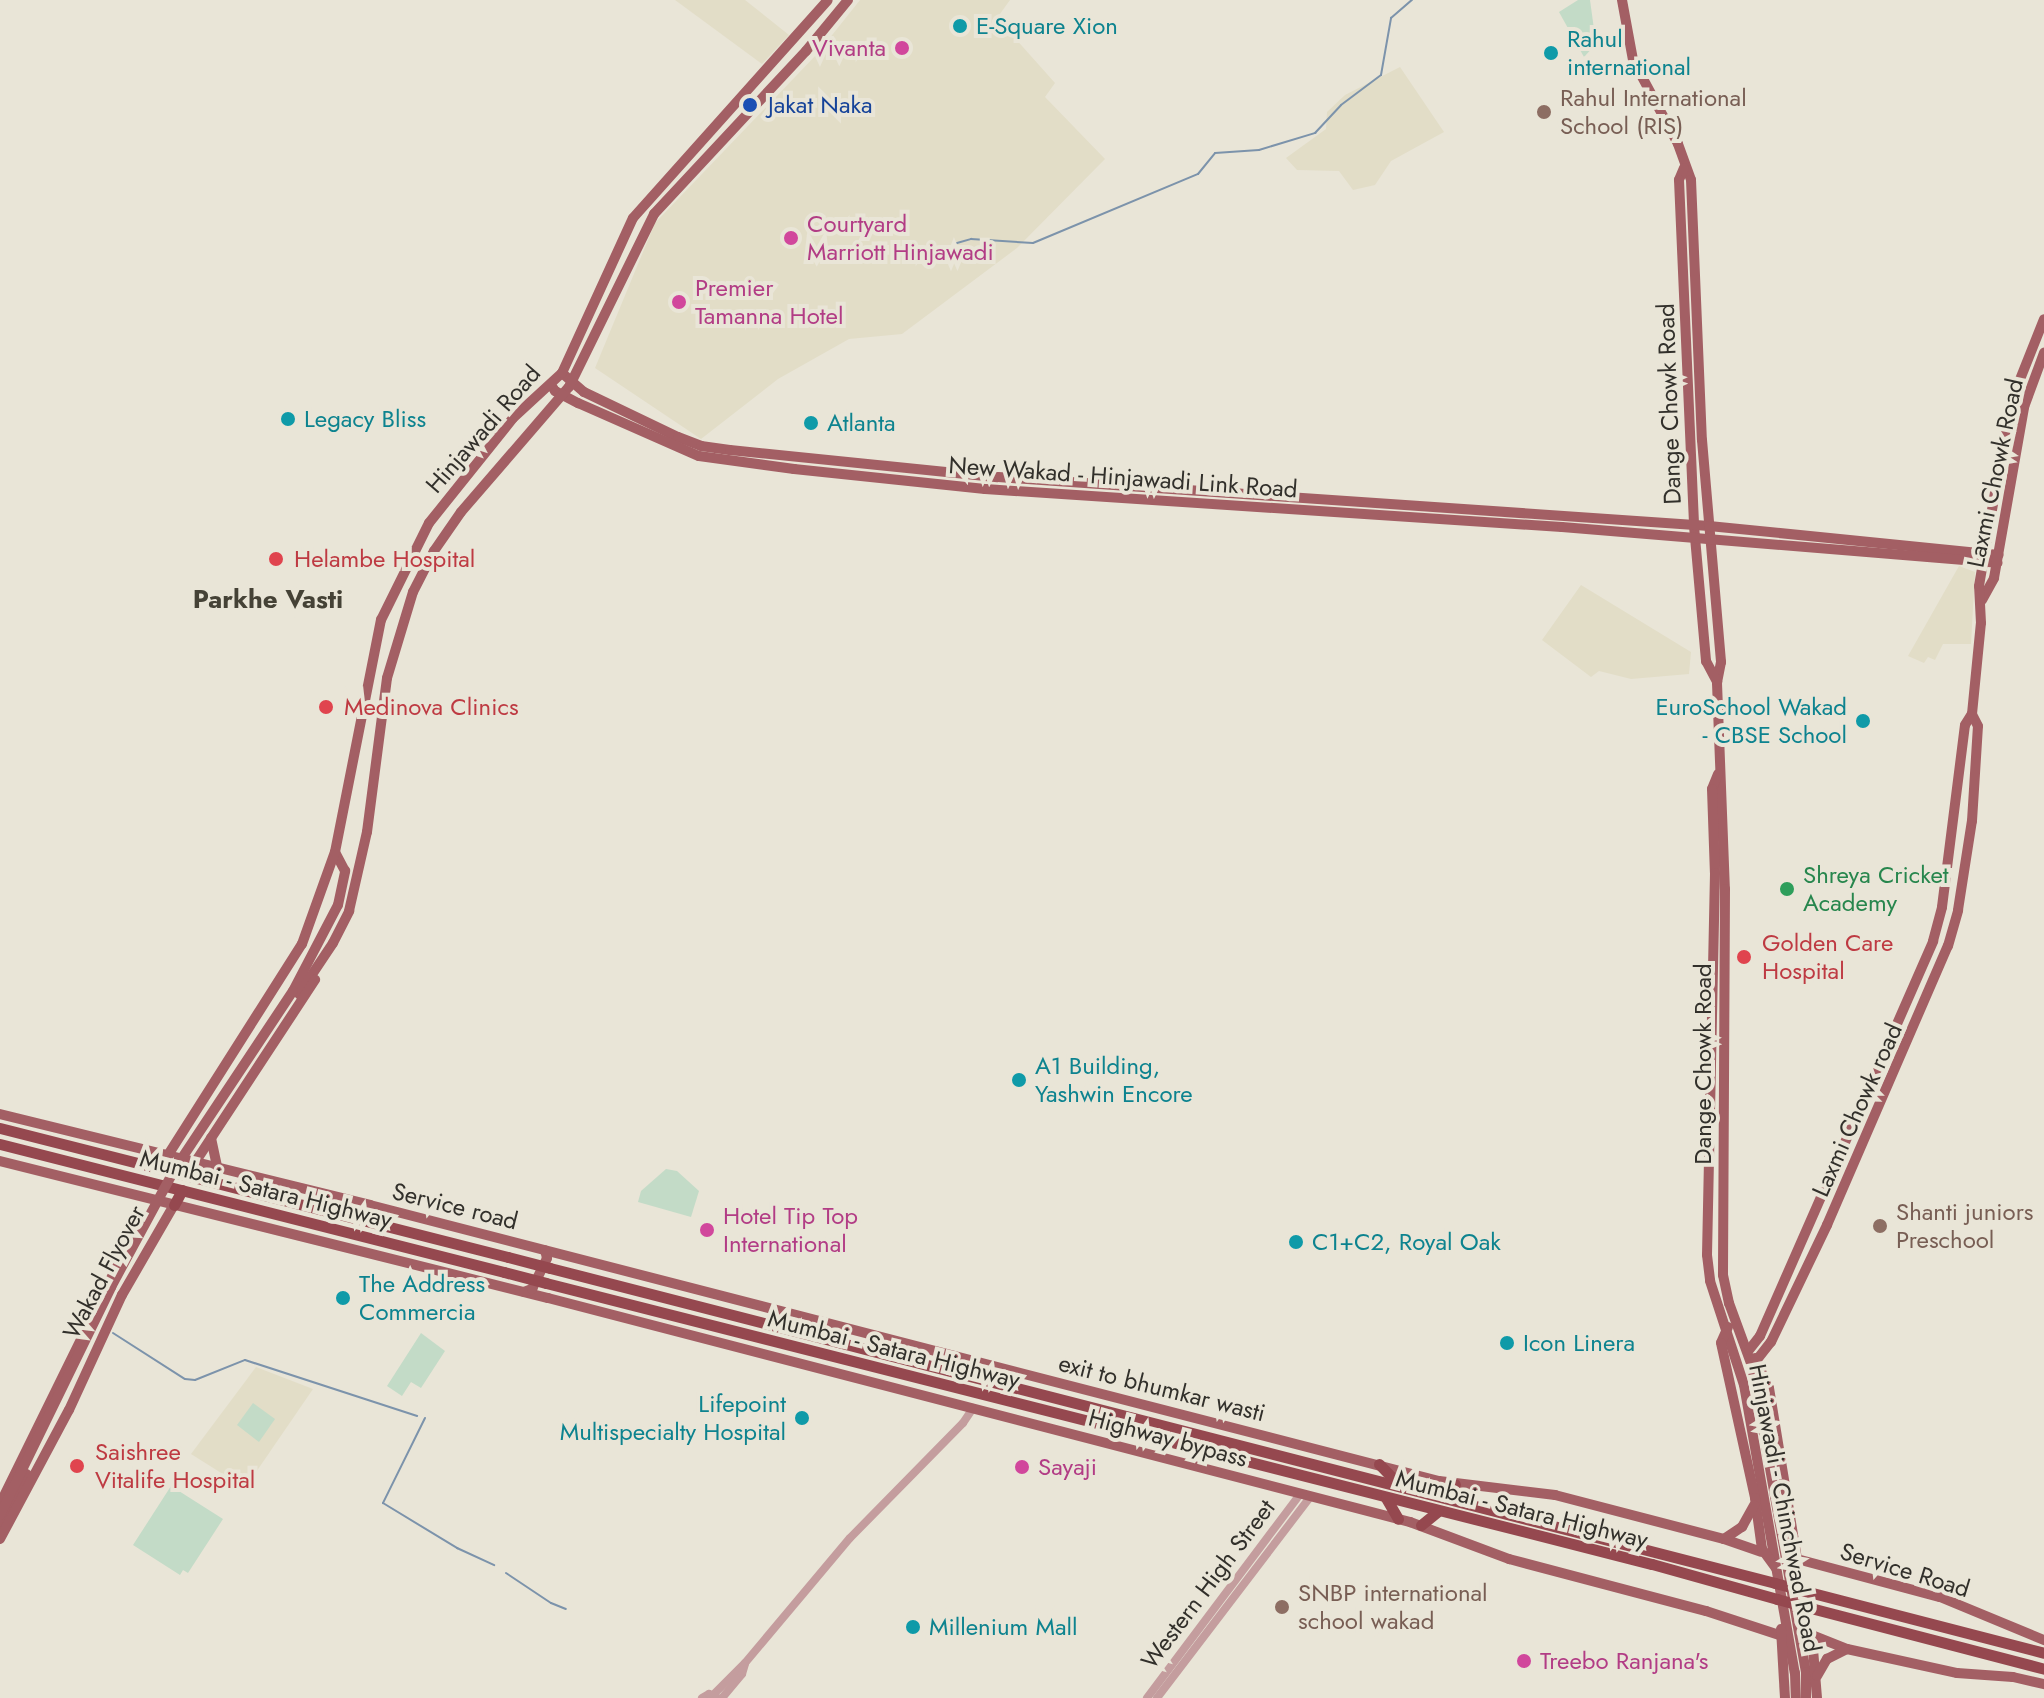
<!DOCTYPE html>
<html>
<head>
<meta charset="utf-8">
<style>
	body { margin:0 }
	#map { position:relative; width:2044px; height:1698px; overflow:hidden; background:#e9e5d7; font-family:Jost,sans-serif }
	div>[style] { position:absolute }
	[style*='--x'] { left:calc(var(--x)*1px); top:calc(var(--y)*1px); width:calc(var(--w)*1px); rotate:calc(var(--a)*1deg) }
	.built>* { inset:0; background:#e2ddc7 }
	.green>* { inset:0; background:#c3dbc7 }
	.stream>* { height:2px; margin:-1px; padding:0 1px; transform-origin:1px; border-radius:1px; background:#7c93ab }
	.minor>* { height:8px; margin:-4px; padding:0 4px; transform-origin:4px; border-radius:4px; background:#c49d9e }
	.major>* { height:10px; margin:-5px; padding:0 5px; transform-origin:5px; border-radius:5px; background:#a35f64 }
	.highway>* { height:11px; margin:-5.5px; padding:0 5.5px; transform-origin:5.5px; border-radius:5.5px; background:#95484f }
	.major-bridge>* { height:10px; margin:-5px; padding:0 5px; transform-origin:5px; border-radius:5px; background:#a35f64 }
	.highway-bridge>* { height:11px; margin:-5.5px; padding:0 5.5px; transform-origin:5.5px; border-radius:5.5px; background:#95484f }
	.dots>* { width:22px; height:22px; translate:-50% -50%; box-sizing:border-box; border:4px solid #e9e5d7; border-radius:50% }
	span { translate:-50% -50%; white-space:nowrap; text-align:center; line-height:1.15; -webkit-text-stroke:8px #e9e5d7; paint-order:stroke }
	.culture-label { font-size:24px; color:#0d838f }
	.left { translate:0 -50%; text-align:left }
	.right { translate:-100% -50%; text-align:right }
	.hotel-label { font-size:24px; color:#b23c85 }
	.education-label { font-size:24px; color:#785e54 }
	.transit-label { font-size:24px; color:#164399 }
	.street-label { font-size:24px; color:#32302b }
	.health-label { font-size:24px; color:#be3a42 }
	.leisure-label { font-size:24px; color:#27864d }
	.neighbourhood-label { font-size:26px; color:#454236; font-weight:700 }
</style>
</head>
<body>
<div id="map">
	<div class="built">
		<div style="clip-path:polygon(675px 0,745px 0,789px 35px,762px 64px)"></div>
		<div style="clip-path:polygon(860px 0,1010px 0,997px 18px,1055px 83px,1045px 97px,1105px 159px,1017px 248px,902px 334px,849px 339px,778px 379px,701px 439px,595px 368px,655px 223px,817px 54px)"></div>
		<div style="clip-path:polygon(1400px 67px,1444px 132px,1391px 161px,1375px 185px,1353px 190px,1339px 171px,1297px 170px,1286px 158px,1326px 129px,1327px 112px,1345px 95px)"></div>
		<div style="clip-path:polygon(1959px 566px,1975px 572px,1971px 644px,1943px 644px,1935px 660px,1928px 657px,1924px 663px,1908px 656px)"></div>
		<div style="clip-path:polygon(1581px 585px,1691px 652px,1689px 674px,1631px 679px,1599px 671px,1591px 677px,1542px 640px)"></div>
		<div style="clip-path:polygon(256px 1367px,313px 1389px,245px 1488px,191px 1454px)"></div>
	</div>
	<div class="green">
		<div style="clip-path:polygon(1578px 0,1590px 0,1596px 44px,1584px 57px,1559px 12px)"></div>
		<div style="clip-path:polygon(666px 1169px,677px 1171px,699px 1191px,691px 1217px,638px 1202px,641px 1191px)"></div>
		<div style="clip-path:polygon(421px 1333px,445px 1351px,421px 1388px,411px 1382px,402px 1396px,387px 1386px)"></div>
		<div style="clip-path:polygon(253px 1403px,275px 1419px,259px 1442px,237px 1425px)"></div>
		<div style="clip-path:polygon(171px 1486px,223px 1519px,188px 1573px,183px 1570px,180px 1575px,133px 1545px)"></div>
	</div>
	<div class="stream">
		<div style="--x:957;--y:243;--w:15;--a:-16"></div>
		<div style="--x:971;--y:239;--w:62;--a:3.7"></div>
		<div style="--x:1033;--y:243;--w:179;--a:-22.7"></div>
		<div style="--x:1198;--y:174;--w:27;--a:-51"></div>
		<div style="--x:1215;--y:153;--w:44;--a:-3.9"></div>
		<div style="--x:1259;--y:150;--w:59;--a:-16.9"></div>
		<div style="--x:1315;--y:133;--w:38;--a:-47"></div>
		<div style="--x:1341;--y:105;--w:50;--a:-36.9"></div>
		<div style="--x:1381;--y:75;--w:58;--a:-80"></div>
		<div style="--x:1391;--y:18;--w:28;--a:-41"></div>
		<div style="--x:113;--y:1333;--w:85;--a:32.6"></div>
		<div style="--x:185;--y:1379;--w:10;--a:6"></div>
		<div style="--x:195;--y:1380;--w:54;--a:-21.8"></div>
		<div style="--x:245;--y:1360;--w:181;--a:18"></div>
		<div style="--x:425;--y:1418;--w:95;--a:116.3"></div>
		<div style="--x:383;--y:1503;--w:87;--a:31.3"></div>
		<div style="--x:457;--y:1548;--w:41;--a:24.7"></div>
		<div style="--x:506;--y:1573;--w:54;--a:33.7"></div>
		<div style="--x:551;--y:1603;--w:16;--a:22"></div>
	</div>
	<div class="minor">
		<div style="--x:714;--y:1694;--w:44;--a:-45"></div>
		<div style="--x:745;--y:1663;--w:163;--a:-50"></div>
		<div style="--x:850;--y:1538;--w:161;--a:-45.5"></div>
		<div style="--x:963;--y:1423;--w:18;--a:-56"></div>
		<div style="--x:702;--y:1698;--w:8;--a:-30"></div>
		<div style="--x:709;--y:1694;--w:10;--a:24"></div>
		<div style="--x:722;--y:1698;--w:31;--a:-50"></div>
		<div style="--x:742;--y:1674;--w:10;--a:-73"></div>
		<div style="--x:1147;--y:1698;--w:255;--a:-53.1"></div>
		<div style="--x:1157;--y:1698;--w:253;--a:-52.7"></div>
	</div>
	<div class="major">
		<div style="--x:1622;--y:0;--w:61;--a:79.6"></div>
		<div style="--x:1633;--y:60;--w:95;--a:61.8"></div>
		<div style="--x:1678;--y:144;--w:38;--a:70"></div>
		<div style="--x:1691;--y:180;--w:260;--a:87.6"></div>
		<div style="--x:1702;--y:440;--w:223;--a:85.1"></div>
		<div style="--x:1721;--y:662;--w:21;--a:101"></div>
		<div style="--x:1717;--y:683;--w:206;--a:87.8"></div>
		<div style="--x:1725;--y:889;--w:386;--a:90.3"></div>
		<div style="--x:1723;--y:1275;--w:29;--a:78"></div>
		<div style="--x:1729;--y:1303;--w:67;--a:69.9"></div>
		<div style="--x:1752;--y:1366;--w:311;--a:80"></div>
		<div style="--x:1806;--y:1672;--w:26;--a:90"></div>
		<div style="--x:1684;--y:168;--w:13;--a:113"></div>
		<div style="--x:1679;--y:180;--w:346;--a:87.5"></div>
		<div style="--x:1694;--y:526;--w:136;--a:84.9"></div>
		<div style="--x:1706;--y:661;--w:24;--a:62"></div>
		<div style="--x:562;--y:373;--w:29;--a:41"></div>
		<div style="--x:584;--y:392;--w:104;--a:25.6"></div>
		<div style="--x:678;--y:437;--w:25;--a:21"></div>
		<div style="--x:701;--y:446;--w:29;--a:8"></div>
		<div style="--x:730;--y:450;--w:269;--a:5.8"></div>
		<div style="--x:998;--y:477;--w:713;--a:3.94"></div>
		<div style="--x:1709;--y:526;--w:291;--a:5.7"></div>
		<div style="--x:551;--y:385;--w:7;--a:56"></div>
		<div style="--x:555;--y:391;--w:26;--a:28"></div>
		<div style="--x:578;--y:403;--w:132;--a:23.7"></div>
		<div style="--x:699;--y:456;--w:96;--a:7.8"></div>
		<div style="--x:794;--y:469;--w:192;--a:6"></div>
		<div style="--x:985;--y:489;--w:578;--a:3.77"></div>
		<div style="--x:1562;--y:527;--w:437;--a:4.7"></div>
		<div style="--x:1982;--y:600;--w:25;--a:-61"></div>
		<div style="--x:1994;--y:578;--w:174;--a:-80"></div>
		<div style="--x:2024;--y:407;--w:58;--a:-69.7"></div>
		<div style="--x:1718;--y:774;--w:16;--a:112"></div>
		<div style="--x:1712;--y:789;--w:84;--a:88"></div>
		<div style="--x:1715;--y:873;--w:382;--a:91.2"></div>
		<div style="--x:1707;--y:1255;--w:26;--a:83"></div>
		<div style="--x:1710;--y:1281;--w:109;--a:71.9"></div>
		<div style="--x:1744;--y:1385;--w:292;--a:80"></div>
		<div style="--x:1795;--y:1673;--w:25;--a:88"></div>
		<div style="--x:293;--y:991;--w:97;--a:-62.4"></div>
		<div style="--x:338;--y:905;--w:35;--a:-78"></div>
		<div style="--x:345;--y:871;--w:21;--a:-118"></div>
		<div style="--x:299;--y:994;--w:61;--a:-56.3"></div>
		<div style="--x:333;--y:943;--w:36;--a:-63"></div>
		<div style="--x:349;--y:911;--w:81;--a:-77.2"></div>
		<div style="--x:367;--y:832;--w:155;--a:-82.6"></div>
		<div style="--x:387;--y:678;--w:90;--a:-73.2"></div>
		<div style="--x:413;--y:592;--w:46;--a:-62.9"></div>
		<div style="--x:434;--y:551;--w:47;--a:-55.3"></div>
		<div style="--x:461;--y:512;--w:165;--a:-49.2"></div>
		<div style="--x:569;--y:387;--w:193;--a:-63.8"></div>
		<div style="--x:654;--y:214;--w:223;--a:-47"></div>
		<div style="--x:806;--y:51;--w:66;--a:-50.5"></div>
		<div style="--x:0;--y:1114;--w:381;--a:13.8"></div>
		<div style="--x:370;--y:1205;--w:1104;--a:14.48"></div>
		<div style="--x:1439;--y:1481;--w:117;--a:6.9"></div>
		<div style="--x:1555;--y:1495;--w:175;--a:14.6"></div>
		<div style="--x:1724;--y:1539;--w:39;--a:19"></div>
		<div style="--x:211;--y:1138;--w:29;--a:78"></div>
		<div style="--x:168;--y:1155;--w:250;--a:-57.6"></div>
		<div style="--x:302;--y:944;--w:98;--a:-70.3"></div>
		<div style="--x:335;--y:852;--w:237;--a:-78.8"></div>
		<div style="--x:381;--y:620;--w:108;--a:-63.7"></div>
		<div style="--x:429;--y:523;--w:134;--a:-51.3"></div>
		<div style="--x:513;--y:418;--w:67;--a:-42.6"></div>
		<div style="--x:562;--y:373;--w:170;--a:-65.4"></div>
		<div style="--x:633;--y:218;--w:292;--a:-48.2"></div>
		<div style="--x:0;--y:1161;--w:565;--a:14.04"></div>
		<div style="--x:548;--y:1298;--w:891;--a:14.57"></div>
		<div style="--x:1410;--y:1522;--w:106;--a:20.5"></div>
		<div style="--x:1509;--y:1559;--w:204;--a:14.8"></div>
		<div style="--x:1706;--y:1611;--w:77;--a:18.2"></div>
		<div style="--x:196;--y:1161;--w:217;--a:-56.7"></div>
		<div style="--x:524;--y:1292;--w:9;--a:-21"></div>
		<div style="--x:532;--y:1289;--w:34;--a:-64"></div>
		<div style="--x:547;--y:1258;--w:8;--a:-104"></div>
		<div style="--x:1728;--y:1327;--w:17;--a:114"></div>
		<div style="--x:1721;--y:1343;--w:159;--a:77.6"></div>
		<div style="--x:1755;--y:1498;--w:51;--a:82.2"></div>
		<div style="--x:1762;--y:1549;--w:24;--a:54"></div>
		<div style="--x:1749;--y:1350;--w:18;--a:-52"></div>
		<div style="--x:1760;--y:1336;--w:431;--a:-66.3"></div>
		<div style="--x:1933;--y:941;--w:35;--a:-75"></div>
		<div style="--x:1942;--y:907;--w:183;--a:-82.8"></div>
		<div style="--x:1965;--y:725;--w:13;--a:-58"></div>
		<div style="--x:1972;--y:714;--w:91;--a:-84.4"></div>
		<div style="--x:1981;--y:623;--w:37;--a:-93"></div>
		<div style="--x:1979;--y:586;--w:149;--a:-80.3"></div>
		<div style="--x:2004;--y:439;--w:38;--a:-79"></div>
		<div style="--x:2011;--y:402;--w:89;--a:-68.3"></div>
		<div style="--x:1755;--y:1358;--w:33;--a:65"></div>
		<div style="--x:1769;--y:1388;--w:173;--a:80.7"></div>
		<div style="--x:1797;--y:1559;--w:5;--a:112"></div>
		<div style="--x:1752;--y:1366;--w:31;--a:-52"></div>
		<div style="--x:1771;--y:1342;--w:130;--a:-64.4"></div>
		<div style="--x:1827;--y:1225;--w:304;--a:-66.6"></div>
		<div style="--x:1948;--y:946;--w:37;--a:-74"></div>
		<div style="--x:1958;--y:910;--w:90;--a:-81.1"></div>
		<div style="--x:1972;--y:821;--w:95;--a:-86.4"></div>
		<div style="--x:1978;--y:726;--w:13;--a:-117"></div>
		<div style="--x:0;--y:1504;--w:274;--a:-63.8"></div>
		<div style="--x:0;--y:1530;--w:62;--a:-64.3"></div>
		<div style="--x:0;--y:1539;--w:146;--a:-61.9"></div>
		<div style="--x:69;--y:1410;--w:127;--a:-65.3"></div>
		<div style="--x:122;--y:1295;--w:104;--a:-60"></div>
		<div style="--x:1724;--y:1539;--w:22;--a:-34"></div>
		<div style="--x:1742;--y:1527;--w:25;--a:-61"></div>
		<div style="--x:1797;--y:1559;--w:148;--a:14.9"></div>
		<div style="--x:1940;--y:1597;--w:113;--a:22.5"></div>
		<div style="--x:1781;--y:1629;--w:69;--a:86.7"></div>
		<div style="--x:1799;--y:1630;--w:52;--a:21.6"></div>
		<div style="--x:1847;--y:1649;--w:113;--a:12.3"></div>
		<div style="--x:1957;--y:1673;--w:56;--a:4.1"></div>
		<div style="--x:2013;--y:1677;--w:32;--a:13"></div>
		<div style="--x:1812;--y:1637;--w:61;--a:85.3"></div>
		<div style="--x:1817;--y:1676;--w:20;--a:-60"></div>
		<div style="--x:1827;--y:1659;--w:20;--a:-27"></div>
	</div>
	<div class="highway">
		<div style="--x:0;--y:1128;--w:524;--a:14.25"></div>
		<div style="--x:0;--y:1144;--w:520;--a:14.25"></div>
		<div style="--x:174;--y:1205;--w:17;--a:-62"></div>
		<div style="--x:550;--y:1268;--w:1265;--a:14.42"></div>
		<div style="--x:546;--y:1283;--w:1141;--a:14.26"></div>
		<div style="--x:1652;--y:1564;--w:130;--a:15.6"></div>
		<div style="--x:1379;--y:1464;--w:28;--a:46"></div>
		<div style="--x:1434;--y:1494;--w:23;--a:-25"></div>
		<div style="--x:1386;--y:1498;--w:24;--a:60"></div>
		<div style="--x:1421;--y:1525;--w:21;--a:-39"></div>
		<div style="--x:1801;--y:1590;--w:251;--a:14.5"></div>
		<div style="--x:1803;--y:1606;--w:249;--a:14.6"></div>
	</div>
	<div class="major-bridge">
		<div style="--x:0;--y:1515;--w:254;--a:-64"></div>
		<div style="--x:111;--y:1287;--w:136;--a:-61.6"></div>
		<div style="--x:176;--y:1167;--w:211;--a:-56.4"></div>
	</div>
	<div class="highway-bridge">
		<div style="--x:508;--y:1257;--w:43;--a:14.7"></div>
		<div style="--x:504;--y:1272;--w:43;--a:14.7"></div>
		<div style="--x:1775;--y:1583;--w:27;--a:15"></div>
		<div style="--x:1777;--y:1599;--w:27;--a:15"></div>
	</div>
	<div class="dots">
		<div style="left:960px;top:26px;background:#0f9aa8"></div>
		<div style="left:902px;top:48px;background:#d1479c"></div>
		<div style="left:1551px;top:53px;background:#0f9aa8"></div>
		<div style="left:750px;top:105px;background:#1a4fb4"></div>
		<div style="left:1544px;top:112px;background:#8d6e63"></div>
		<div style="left:791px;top:238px;background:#d1479c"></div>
		<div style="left:679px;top:302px;background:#d1479c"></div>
		<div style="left:288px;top:419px;background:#0f9aa8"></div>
		<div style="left:811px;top:423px;background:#0f9aa8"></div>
		<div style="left:276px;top:559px;background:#e0444e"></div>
		<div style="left:326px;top:707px;background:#e0444e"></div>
		<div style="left:1863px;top:721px;background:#0f9aa8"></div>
		<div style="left:1787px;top:889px;background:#2e9e5b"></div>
		<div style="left:1744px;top:957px;background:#e0444e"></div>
		<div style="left:1019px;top:1080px;background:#0f9aa8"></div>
		<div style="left:1880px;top:1226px;background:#8d6e63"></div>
		<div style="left:707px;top:1230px;background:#d1479c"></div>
		<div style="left:1296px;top:1242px;background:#0f9aa8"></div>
		<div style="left:343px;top:1298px;background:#0f9aa8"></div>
		<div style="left:1507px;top:1343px;background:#0f9aa8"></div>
		<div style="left:802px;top:1418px;background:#0f9aa8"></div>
		<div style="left:77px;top:1466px;background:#e0444e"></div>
		<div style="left:1022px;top:1467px;background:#d1479c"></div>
		<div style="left:1282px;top:1607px;background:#8d6e63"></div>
		<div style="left:913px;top:1627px;background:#0f9aa8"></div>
		<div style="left:1524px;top:1661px;background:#d1479c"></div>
	</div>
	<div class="culture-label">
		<span class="left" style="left:976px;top:26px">E-Square Xion</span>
		<span class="left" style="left:1567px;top:53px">Rahul<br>international</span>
		<span class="left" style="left:304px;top:419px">Legacy Bliss</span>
		<span class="left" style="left:827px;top:423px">Atlanta</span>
		<span class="right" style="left:1847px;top:721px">EuroSchool Wakad<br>- CBSE School</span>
		<span class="left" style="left:1035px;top:1080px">A1 Building,<br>Yashwin Encore</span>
		<span class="left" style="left:1312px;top:1242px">C1+C2, Royal Oak</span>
		<span class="left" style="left:359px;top:1298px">The Address<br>Commercia</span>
		<span class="left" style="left:1523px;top:1343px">Icon Linera</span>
		<span class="right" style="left:786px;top:1418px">Lifepoint<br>Multispecialty Hospital</span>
		<span class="left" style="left:929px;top:1627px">Millenium Mall</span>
	</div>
	<div class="hotel-label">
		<span class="right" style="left:886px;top:48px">Vivanta</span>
		<span class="left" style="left:807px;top:238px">Courtyard<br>Marriott Hinjawadi</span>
		<span class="left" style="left:695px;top:302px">Premier<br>Tamanna Hotel</span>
		<span class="left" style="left:723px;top:1230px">Hotel Tip Top<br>International</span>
		<span class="left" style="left:1038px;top:1467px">Sayaji</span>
		<span class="left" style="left:1540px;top:1661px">Treebo Ranjana's</span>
	</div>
	<div class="education-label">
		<span class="left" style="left:1560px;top:112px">Rahul International<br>School (RIS)</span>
		<span class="left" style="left:1896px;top:1226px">Shanti juniors<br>Preschool</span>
		<span class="left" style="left:1298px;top:1607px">SNBP international<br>school wakad</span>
	</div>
	<div class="transit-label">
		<span class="left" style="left:768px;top:105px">Jakat Naka</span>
	</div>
	<div class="street-label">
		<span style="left:1669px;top:404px;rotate:-92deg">Dange Chowk Road</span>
		<span style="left:483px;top:429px;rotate:-49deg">Hinjawadi Road</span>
		<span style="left:1995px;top:473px;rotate:-78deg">Laxmi Chowk Road</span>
		<span style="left:1123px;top:477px;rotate:4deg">New Wakad - Hinjawadi Link Road</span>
		<span style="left:1703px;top:1064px;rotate:-90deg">Dange Chowk Road</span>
		<span style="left:1857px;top:1110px;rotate:-66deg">Laxmi Chowk road</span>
		<span style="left:266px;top:1189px;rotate:14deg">Mumbai - Satara Highway</span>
		<span style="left:455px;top:1206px;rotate:14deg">Service road</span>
		<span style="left:104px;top:1272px;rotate:-62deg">Wakad Flyover</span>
		<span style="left:894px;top:1349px;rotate:14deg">Mumbai - Satara Highway</span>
		<span style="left:1162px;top:1388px;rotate:14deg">exit to bhumkar wasti</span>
		<span style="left:1168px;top:1438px;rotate:15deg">Highway bypass</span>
		<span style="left:1785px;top:1508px;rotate:79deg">Hinjawadi - Chinchwad Road</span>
		<span style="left:1522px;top:1509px;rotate:14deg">Mumbai - Satara Highway</span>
		<span style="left:1905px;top:1570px;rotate:17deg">Service Road</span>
		<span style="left:1208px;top:1584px;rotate:-53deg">Western High Street</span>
	</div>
	<div class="health-label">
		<span class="left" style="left:294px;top:559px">Helambe Hospital</span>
		<span class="left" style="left:344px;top:707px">Medinova Clinics</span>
		<span class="left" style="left:1762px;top:957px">Golden Care<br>Hospital</span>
		<span class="left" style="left:95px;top:1466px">Saishree<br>Vitalife Hospital</span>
	</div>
	<div class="leisure-label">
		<span class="left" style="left:1803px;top:889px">Shreya Cricket<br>Academy</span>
	</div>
	<div class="neighbourhood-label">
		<span style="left:268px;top:600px">Parkhe Vasti</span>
	</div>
</div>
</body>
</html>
